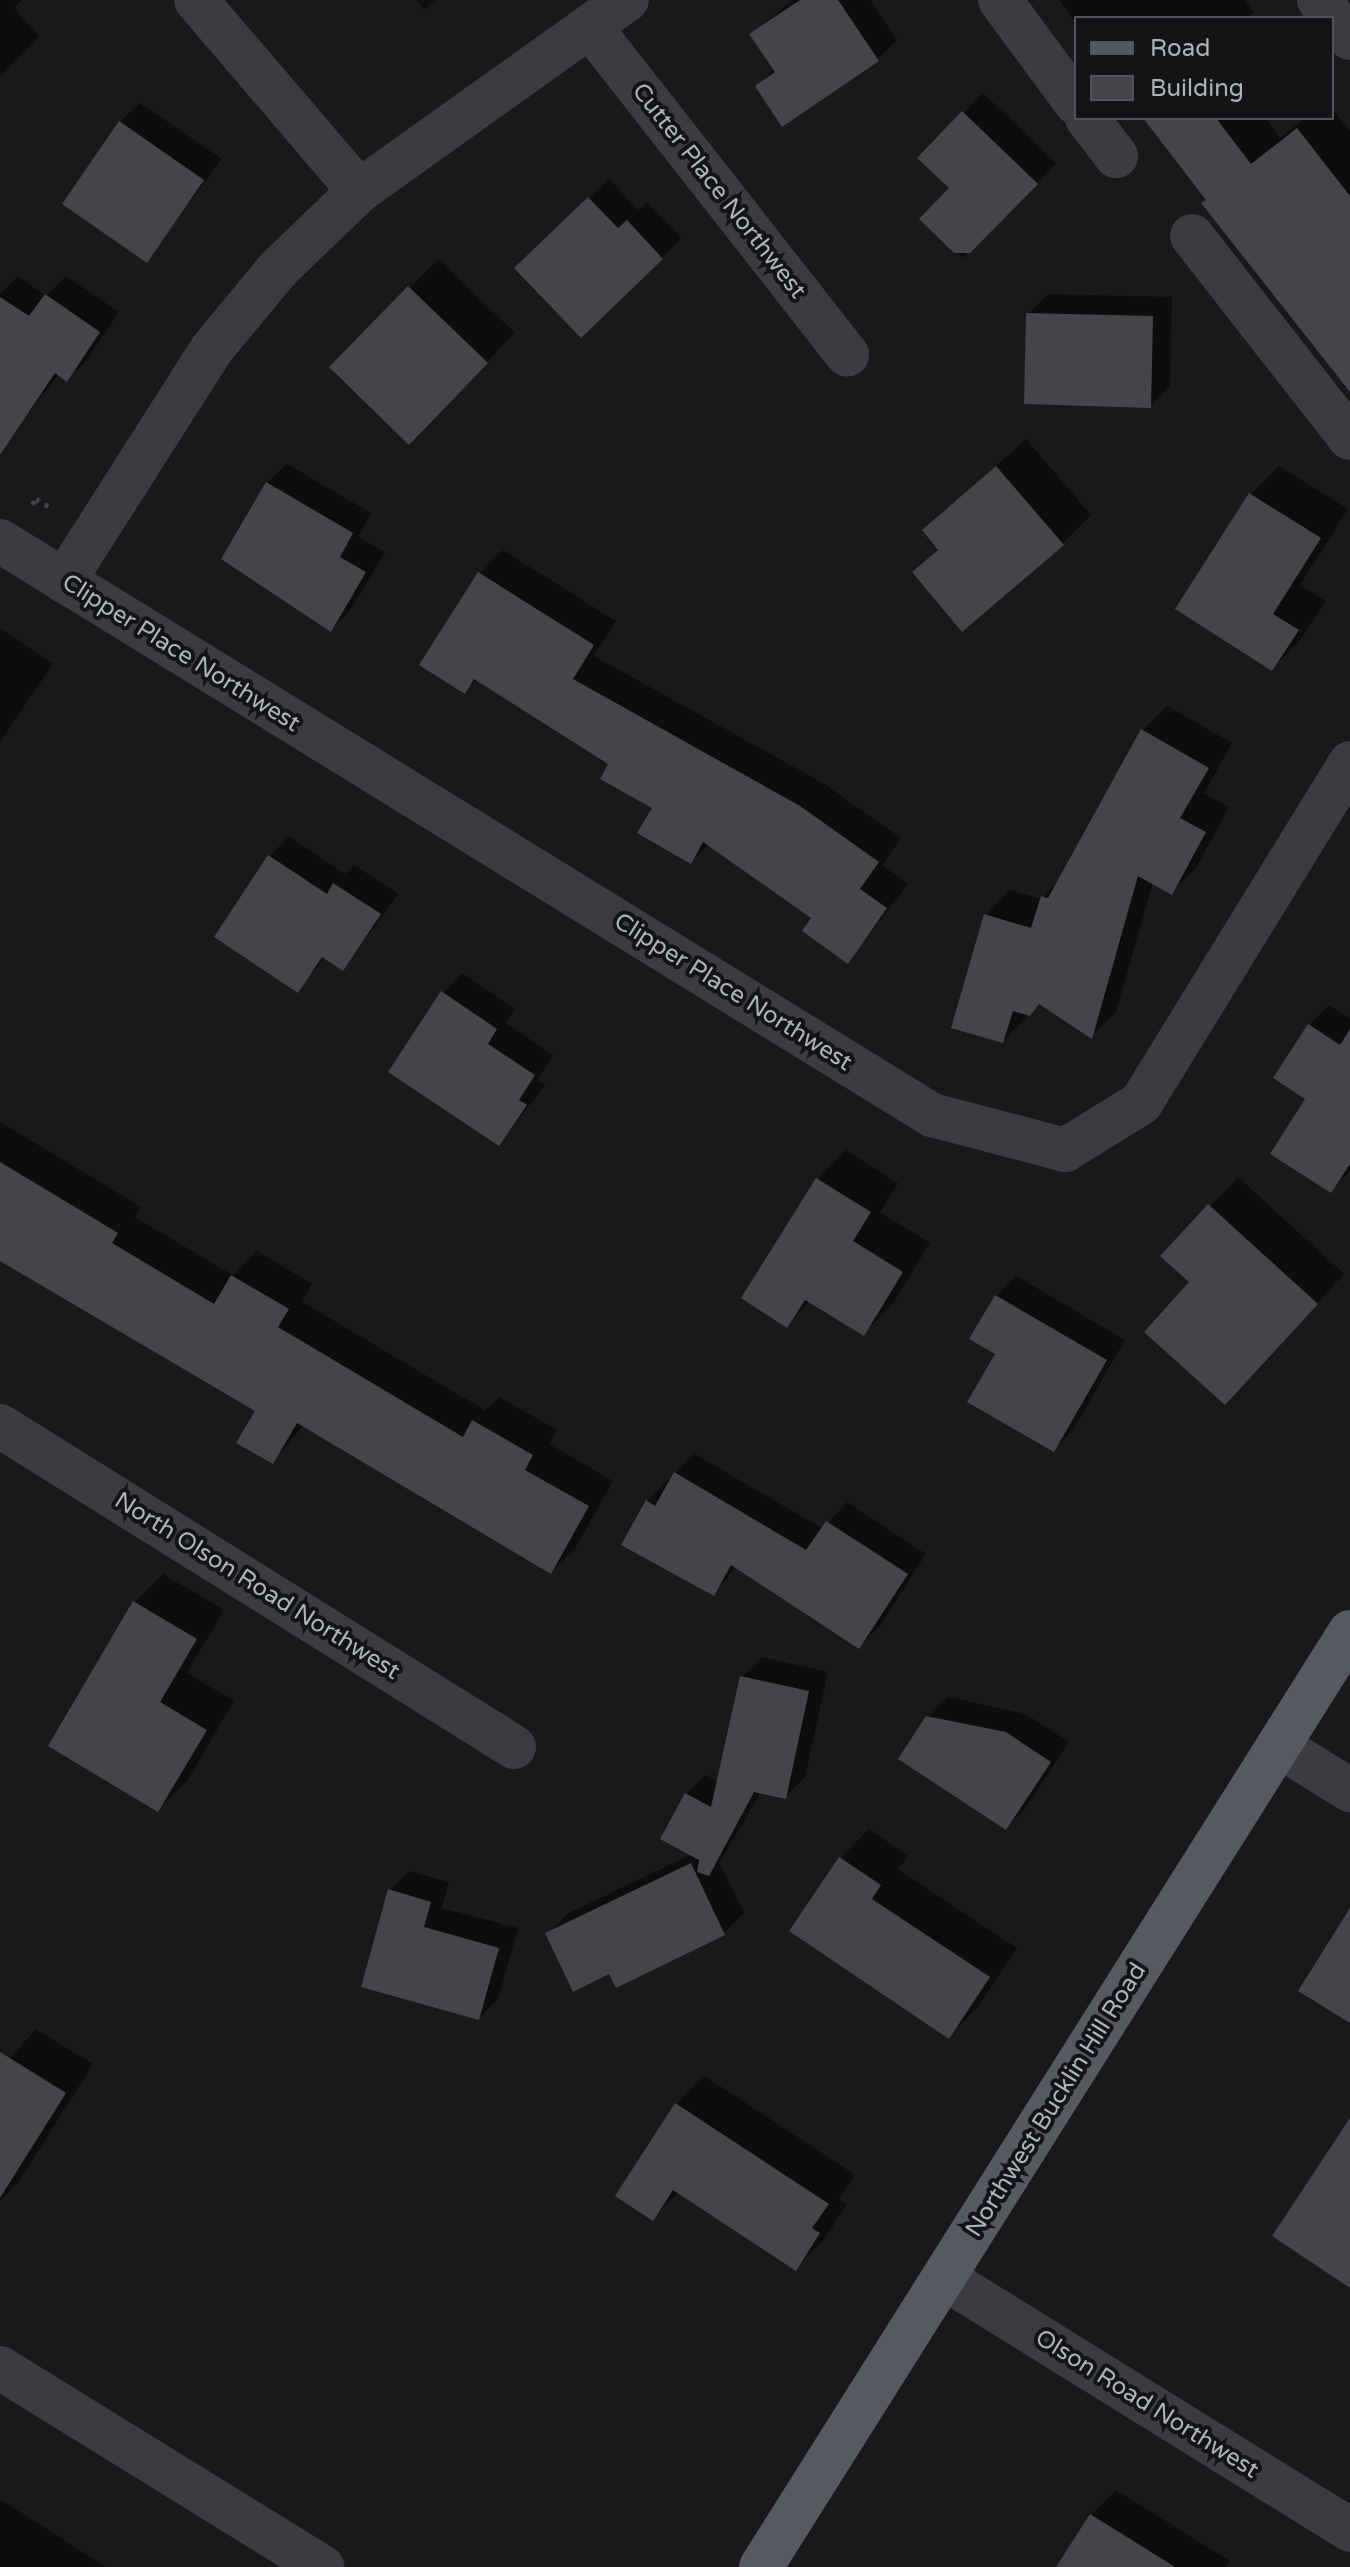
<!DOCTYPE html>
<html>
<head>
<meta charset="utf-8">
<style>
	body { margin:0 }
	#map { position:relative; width:1350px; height:2567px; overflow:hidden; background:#19191b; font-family:"Varela Round",sans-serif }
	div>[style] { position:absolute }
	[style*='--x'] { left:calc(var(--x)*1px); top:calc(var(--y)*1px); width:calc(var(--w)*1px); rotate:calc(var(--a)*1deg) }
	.shadow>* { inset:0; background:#0007 }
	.building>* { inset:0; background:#434548 }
	.path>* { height:5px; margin-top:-2.5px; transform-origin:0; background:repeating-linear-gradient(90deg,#404448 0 4px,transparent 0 10px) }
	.minor>* { height:44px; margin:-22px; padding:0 22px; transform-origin:22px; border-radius:22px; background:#3a3c41 }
	.major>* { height:44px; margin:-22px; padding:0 22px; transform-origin:22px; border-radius:22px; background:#565a60 }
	span { translate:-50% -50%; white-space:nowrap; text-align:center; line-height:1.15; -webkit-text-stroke:8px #141416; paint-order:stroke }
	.street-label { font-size:24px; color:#abb4bb }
	.legend { position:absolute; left:1074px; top:16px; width:260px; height:104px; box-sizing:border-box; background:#141416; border:2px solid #505458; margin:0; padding:10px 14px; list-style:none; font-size:24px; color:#abb4bb }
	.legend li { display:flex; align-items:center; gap:16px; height:40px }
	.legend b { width:40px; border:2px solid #505458 }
</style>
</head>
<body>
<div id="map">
	<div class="shadow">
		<div style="clip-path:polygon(0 0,22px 0,14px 8px,39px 37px,0 75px)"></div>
		<div style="clip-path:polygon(416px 0,435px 0,424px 10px)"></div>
		<div style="clip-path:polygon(793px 0,870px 0,897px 40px,877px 60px,758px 86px,775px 68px,752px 34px)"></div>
		<div style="clip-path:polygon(1059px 0,1245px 0,1254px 12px,1249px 18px,1076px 18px,1076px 23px)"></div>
		<div style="clip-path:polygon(983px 93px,1056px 163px,963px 258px,922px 219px,952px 188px,920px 158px)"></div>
		<div style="clip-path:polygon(140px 103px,222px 159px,146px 260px,120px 122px)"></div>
		<div style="clip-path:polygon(1332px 108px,1350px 131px,1350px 388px,1147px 118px,1265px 118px,1280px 138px,1305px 118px,1332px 118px)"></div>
		<div style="clip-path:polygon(609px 179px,638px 210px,647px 202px,681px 238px,662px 258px,537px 248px)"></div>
		<div style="clip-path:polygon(438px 259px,515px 333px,437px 414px,332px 367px)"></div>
		<div style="clip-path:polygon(18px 276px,46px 296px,66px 276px,119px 312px,87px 360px,67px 379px,59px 374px,13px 433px,0 424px,0 294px)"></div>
		<div style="clip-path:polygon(1048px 294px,1172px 297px,1170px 386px,1150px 406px,1028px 314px)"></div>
		<div style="clip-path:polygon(1026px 439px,1091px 515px,1062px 544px,914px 572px,939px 548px,924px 530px)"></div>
		<div style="clip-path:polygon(287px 464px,371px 513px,358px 537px,385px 552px,350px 610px,331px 630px,267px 483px)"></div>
		<div style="clip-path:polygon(1279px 466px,1348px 509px,1300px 585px,1326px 601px,1300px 640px,1272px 669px,1251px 494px)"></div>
		<div style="clip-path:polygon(503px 550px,616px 621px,594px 656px,823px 783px,901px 838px,882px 865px,908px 884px,848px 961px,814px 918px,709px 844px,691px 861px,654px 807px,611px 763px,477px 679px,464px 692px,421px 665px,480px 573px)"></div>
		<div style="clip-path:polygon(0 628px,53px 664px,0 742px)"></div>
		<div style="clip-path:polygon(1167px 706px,1232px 743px,1204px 793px,1229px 807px,1196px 868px,1171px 892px,1153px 882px,1116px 1012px,1091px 1036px,1040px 1003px,1003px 1041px,986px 915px,1010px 890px,1042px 899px,1060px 879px,1142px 731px)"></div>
		<div style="clip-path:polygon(289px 836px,345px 874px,354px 865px,399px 894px,343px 969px,326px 957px,297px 990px,217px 936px,270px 856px)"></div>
		<div style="clip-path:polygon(462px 973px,515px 1009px,506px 1023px,553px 1055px,537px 1080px,545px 1085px,499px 1144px,443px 993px)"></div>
		<div style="clip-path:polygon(1329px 1005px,1350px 1019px,1350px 1171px,1330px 1191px,1308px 1099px,1275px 1078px,1309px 1025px)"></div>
		<div style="clip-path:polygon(0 1122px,141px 1207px,135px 1217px,233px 1275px,257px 1251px,312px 1284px,302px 1302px,485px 1410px,499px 1397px,557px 1430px,549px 1444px,613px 1481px,576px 1547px,551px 1572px,304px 1425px,272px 1462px,257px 1410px,0 1257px)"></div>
		<div style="clip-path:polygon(846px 1150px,898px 1183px,880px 1212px,930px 1243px,892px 1305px,863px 1334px,811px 1301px,787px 1325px,743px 1298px,818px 1179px)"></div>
		<div style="clip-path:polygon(1238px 1177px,1344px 1274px,1225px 1402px,1192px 1282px,1163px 1256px)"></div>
		<div style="clip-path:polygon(1016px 1276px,1125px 1340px,1073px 1430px,1053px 1450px,998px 1353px,996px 1296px)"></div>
		<div style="clip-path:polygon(695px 1454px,823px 1529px,847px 1502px,926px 1554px,879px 1627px,859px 1646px,737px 1566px,713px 1594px,647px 1501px)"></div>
		<div style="clip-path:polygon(163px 1574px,224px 1610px,187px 1673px,234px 1701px,187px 1781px,158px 1809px,135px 1602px)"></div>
		<div style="clip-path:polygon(762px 1657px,828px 1672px,805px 1777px,786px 1796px,762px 1791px,719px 1863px,744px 1913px,724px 1933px,610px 1971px,548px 1934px,567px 1914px,692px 1854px,686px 1794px,706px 1775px,719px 1782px,742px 1677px)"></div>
		<div style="clip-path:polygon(948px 1697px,1026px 1714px,1069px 1742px,1026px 1808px,1006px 1827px,928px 1717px)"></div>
		<div style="clip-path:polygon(869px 1829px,908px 1856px,898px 1869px,1017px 1948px,977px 2008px,949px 2036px,792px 1931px,841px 1858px)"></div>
		<div style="clip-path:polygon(409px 1871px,449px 1882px,442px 1908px,518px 1928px,498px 1999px,479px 2018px,390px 1890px)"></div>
		<div style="clip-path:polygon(36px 2029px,93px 2064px,18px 2183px,0 2201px,0 2070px)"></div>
		<div style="clip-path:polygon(705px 2076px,855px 2175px,839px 2199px,847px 2204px,824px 2240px,796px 2268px,679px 2192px,652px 2218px,676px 2104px)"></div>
		<div style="clip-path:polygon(1116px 2490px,1230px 2561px,1226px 2567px,1059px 2567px,1091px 2515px)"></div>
		<div style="clip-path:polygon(0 2499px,106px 2567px,0 2567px)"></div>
	</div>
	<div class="building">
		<div style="clip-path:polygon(800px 0,838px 0,879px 61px,782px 127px,755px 86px,775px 72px,749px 34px)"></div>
		<div style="clip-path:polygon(962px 111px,1038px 184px,970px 253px,954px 253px,919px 219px,949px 188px,917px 158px)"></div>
		<div style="clip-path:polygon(1143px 118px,1216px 118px,1251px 164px,1297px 128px,1350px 196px,1350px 392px,1201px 203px,1206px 200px)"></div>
		<div style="clip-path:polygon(119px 121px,204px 180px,147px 263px,62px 204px)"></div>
		<div style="clip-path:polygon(588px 197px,618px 228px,627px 220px,663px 259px,581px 338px,514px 268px)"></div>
		<div style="clip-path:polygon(408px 286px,488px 363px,409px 445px,329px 367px)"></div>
		<div style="clip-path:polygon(45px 294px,100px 332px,67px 382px,55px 373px,0 455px,0 297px,29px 316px)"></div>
		<div style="clip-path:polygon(1026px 313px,1153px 316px,1151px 408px,1024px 404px)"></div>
		<div style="clip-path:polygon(996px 466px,1064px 545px,962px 632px,912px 572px,938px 550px,922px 530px)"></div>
		<div style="clip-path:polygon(266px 482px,353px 533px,340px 557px,366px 572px,331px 632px,221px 559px)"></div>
		<div style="clip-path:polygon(1249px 493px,1321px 538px,1273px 614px,1299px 630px,1272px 671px,1175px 609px)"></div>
		<div style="clip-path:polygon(478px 572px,594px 645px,573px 679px,800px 806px,879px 862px,860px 889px,887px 908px,848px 964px,802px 931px,811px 918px,703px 842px,691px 864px,637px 833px,652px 808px,600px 779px,608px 764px,474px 679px,465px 694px,419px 665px)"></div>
		<div style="clip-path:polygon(1141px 729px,1209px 768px,1180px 818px,1206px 832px,1172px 895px,1138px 876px,1092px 1039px,1039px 1004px,1030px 1016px,1013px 1011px,1003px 1043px,951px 1028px,984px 914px,1031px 928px,1041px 896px,1048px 898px)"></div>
		<div style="clip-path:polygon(268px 855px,327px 894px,333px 883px,381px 914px,343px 971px,322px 957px,298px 993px,214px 937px)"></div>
		<div style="clip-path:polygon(441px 991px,497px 1029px,488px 1044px,535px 1075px,519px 1100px,527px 1105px,499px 1146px,388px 1072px)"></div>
		<div style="clip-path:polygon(1308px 1024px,1340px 1045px,1350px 1029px,1350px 1164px,1331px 1193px,1270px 1154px,1305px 1099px,1273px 1078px)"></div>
		<div style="clip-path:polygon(0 1162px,118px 1233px,112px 1243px,214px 1304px,231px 1275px,289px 1309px,278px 1327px,463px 1437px,472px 1420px,533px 1455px,525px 1470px,589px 1506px,551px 1574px,297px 1423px,273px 1464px,236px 1443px,255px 1411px,0 1261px)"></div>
		<div style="clip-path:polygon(816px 1178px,871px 1212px,853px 1241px,903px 1272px,864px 1336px,805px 1300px,787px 1328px,741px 1298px)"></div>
		<div style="clip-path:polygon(1208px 1204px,1318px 1304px,1225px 1405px,1144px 1332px,1189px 1282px,1160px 1256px)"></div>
		<div style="clip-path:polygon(995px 1295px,1107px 1360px,1054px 1452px,967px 1402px,995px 1354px,969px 1339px)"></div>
		<div style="clip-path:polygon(674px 1472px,806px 1550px,826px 1521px,908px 1574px,859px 1649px,731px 1565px,714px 1596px,621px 1545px,646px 1500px,655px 1506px)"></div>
		<div style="clip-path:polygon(133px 1601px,197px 1639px,160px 1702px,207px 1730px,158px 1812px,48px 1746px)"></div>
		<div style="clip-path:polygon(740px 1676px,809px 1691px,786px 1799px,754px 1792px,709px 1876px,697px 1872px,699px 1860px,660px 1839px,685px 1793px,711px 1807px)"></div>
		<div style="clip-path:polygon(926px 1716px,1006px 1732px,1051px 1762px,1006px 1830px,898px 1759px)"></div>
		<div style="clip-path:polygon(839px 1857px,881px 1885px,872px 1899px,990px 1977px,949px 2039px,789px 1931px)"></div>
		<div style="clip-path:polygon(691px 1863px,725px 1935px,616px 1988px,609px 1974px,573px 1992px,545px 1933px)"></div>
		<div style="clip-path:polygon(388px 1889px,431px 1902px,424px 1927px,499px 1948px,479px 2020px,361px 1987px)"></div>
		<div style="clip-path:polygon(1350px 1908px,1350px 2023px,1298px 1991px)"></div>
		<div style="clip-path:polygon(0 2052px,66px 2093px,0 2198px)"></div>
		<div style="clip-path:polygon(675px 2103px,829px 2204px,812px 2228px,820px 2233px,796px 2271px,673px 2190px,653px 2221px,615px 2196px)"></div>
		<div style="clip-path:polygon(1350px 2118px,1350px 2288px,1272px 2236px)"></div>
		<div style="clip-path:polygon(1090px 2514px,1175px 2567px,1056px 2567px)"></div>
	</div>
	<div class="path">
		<div style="--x:32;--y:504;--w:6;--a:-51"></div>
		<div style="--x:36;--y:499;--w:20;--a:30"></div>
	</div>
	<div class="minor">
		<div style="--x:196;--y:0;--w:251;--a:49.5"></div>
		<div style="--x:1000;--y:0;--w:128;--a:53.6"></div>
		<div style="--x:1319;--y:0;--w:49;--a:50.8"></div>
		<div style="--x:591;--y:28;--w:415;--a:51.9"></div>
		<div style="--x:1087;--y:118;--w:48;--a:52.7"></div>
		<div style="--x:1192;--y:236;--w:256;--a:52"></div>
		<div style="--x:0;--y:541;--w:1095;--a:31.63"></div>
		<div style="--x:932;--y:1115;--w:138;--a:14.7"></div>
		<div style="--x:1065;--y:1150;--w:89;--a:-31.7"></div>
		<div style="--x:1141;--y:1103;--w:399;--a:-58.4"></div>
		<div style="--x:64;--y:581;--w:274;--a:-57.5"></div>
		<div style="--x:211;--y:350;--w:105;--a:-50.4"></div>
		<div style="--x:278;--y:269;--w:112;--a:-43.9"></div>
		<div style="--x:359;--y:191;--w:329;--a:-35.5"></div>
		<div style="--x:0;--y:1426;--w:606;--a:31.99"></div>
		<div style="--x:1279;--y:1746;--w:84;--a:31.8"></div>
		<div style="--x:944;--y:2278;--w:478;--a:31.8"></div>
		<div style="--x:0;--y:2368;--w:379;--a:31.7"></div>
	</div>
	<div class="major">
		<div style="--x:761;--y:2567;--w:1105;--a:-57.79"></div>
	</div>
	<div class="street-label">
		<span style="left:719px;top:191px;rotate:52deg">Cutter Place Northwest</span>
		<span style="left:181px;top:653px;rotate:32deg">Clipper Place Northwest</span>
		<span style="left:733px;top:992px;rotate:32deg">Clipper Place Northwest</span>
		<span style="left:257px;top:1586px;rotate:32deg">North Olson Road Northwest</span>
		<span style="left:1056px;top:2100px;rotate:-58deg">Northwest Bucklin Hill Road</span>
		<span style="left:1147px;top:2404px;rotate:32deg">Olson Road Northwest</span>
	</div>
	<ul class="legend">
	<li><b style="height:10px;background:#565a60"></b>Road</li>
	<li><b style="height:22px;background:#434548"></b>Building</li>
	</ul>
</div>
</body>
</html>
